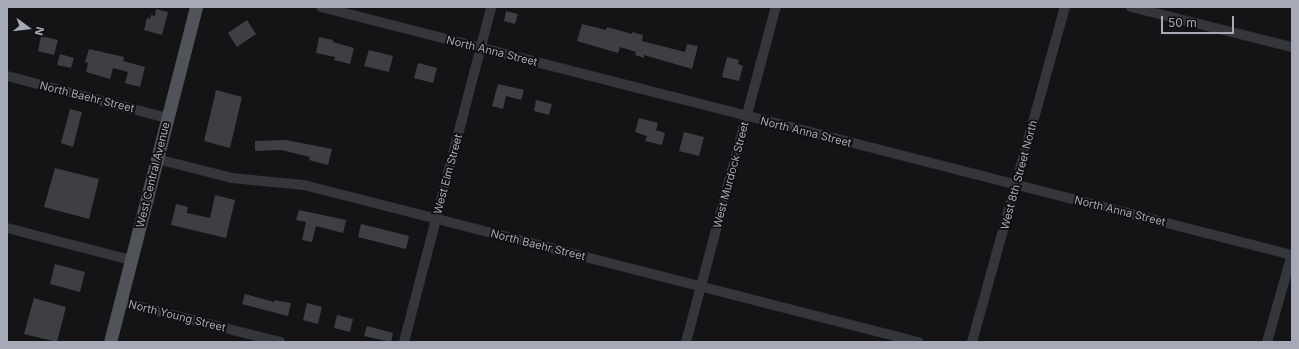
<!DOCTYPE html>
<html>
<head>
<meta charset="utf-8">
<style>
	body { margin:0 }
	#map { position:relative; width:1299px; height:349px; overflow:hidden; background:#141416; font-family:Inter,sans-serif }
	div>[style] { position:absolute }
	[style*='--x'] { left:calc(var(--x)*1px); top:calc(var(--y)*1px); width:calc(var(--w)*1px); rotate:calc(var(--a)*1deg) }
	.building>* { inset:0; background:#3e3f43 }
	.minor>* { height:10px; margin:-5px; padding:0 5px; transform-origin:5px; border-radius:5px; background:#35363b }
	.major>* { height:13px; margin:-6.5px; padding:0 6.5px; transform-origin:6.5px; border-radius:6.5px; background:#51535a }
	span { translate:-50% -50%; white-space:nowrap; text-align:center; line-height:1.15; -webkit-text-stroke:3.5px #0f0f11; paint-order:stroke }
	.street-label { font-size:11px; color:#a6aab6 }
	.frame { position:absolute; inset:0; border:8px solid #a6aab6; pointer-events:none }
	.north { position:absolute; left:8px; top:8px; width:40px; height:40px; -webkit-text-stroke:3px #0f0f11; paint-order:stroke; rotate:105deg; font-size:11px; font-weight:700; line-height:16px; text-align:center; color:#a6aab6 }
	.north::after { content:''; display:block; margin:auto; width:14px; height:18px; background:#a6aab6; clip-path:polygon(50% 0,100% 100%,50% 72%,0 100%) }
	.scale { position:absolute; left:1161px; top:16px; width:73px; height:18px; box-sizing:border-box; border:2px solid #a6aab6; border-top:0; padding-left:5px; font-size:12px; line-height:14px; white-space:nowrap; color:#a6aab6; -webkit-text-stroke:3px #0f0f11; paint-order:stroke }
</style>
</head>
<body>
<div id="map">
	<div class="building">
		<div style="clip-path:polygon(156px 9px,168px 12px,162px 35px,144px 30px,147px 18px,150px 19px,151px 15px,155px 16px)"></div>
		<div style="clip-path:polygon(506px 11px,518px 14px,515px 24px,504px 21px)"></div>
		<div style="clip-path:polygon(247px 20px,256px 34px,237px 47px,228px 33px)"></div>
		<div style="clip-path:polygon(582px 24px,606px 30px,607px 27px,632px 34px,632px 32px,643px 35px,642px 41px,685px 52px,687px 44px,698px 46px,692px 69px,644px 55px,644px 58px,635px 55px,636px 52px,620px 47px,618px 53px,577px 41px)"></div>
		<div style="clip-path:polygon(41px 36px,58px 40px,54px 55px,38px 51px)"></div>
		<div style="clip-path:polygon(319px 37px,333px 40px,333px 42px,354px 48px,350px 64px,334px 60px,335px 57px,316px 53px)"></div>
		<div style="clip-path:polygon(89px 49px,124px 57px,123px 61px,145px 67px,140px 87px,125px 83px,128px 72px,113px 68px,110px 79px,86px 72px,88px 63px,85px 62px)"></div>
		<div style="clip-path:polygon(369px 50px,393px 56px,389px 72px,364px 66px)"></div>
		<div style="clip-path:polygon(60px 54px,74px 58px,71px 68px,57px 65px)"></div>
		<div style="clip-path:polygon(727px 57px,739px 60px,738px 64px,743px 66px,739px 81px,722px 77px)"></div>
		<div style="clip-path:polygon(418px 63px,437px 68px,433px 83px,414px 78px)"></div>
		<div style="clip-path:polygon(498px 84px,524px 90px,521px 100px,506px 96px,503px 109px,492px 106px)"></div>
		<div style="clip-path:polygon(216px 90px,242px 97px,230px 148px,204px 141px)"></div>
		<div style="clip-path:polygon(536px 100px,552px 104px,549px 115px,534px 111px)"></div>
		<div style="clip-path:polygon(70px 109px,82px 112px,73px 147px,61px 143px)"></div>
		<div style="clip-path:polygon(639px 118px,658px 123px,656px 130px,665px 133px,662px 145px,645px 141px,647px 136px,635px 132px)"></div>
		<div style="clip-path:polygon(684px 132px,704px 137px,699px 156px,679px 151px)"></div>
		<div style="clip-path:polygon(286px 140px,332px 149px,328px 165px,309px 160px,310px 157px,281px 150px,255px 151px,255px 141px)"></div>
		<div style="clip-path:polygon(55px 168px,99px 179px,89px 219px,44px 207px)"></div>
		<div style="clip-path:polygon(215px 195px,235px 200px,226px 238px,171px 225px,176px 204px,188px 207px,187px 213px,210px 218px)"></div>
		<div style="clip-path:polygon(299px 210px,346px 220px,343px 233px,316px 226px,312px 242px,302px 240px,306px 222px,296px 220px)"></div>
		<div style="clip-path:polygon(361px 224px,409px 236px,406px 249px,358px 237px)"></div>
		<div style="clip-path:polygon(55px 264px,85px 272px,80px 292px,50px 284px)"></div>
		<div style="clip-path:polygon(245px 294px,274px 302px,274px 300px,291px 303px,288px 316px,242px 304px)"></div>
		<div style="clip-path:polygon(34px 298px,66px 307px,57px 342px,24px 334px)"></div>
		<div style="clip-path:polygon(307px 303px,322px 307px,318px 324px,303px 320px)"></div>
		<div style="clip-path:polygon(337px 315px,353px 319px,350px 332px,334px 328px)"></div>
		<div style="clip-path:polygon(367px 326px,393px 333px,391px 342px,364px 336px)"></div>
	</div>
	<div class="minor">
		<div style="--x:321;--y:7;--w:1002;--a:14.33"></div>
		<div style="--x:1131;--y:7;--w:166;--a:14"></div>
		<div style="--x:7;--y:76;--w:165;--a:14.7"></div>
		<div style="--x:157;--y:159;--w:77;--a:14.2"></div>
		<div style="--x:232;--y:178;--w:72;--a:5.6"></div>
		<div style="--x:304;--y:185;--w:634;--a:14.34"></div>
		<div style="--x:7;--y:228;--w:128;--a:14.5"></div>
		<div style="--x:121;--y:302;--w:164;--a:14.1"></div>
		<div style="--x:404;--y:342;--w:346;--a:-75.4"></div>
		<div style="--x:686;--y:342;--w:347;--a:-75"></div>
		<div style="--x:972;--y:342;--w:348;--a:-74.5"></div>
		<div style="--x:1267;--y:342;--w:91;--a:-74.1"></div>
	</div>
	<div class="major">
		<div style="--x:110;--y:342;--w:346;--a:-75.6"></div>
	</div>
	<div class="street-label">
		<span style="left:492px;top:51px;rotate:14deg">North Anna Street</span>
		<span style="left:87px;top:97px;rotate:14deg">North Baehr Street</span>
		<span style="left:806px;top:132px;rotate:14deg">North Anna Street</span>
		<span style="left:448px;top:174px;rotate:-75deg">West Elm Street</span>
		<span style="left:153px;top:175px;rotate:-76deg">West Central Avenue</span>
		<span style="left:731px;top:175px;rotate:-75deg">West Murdock Street</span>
		<span style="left:1019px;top:175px;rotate:-75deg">West 8th Street North</span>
		<span style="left:1120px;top:211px;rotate:14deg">North Anna Street</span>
		<span style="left:538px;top:245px;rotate:14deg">North Baehr Street</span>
		<span style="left:177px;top:316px;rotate:14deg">North Young Street</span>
	</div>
	<div class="frame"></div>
	<div class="north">N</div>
	<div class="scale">50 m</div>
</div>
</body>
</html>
